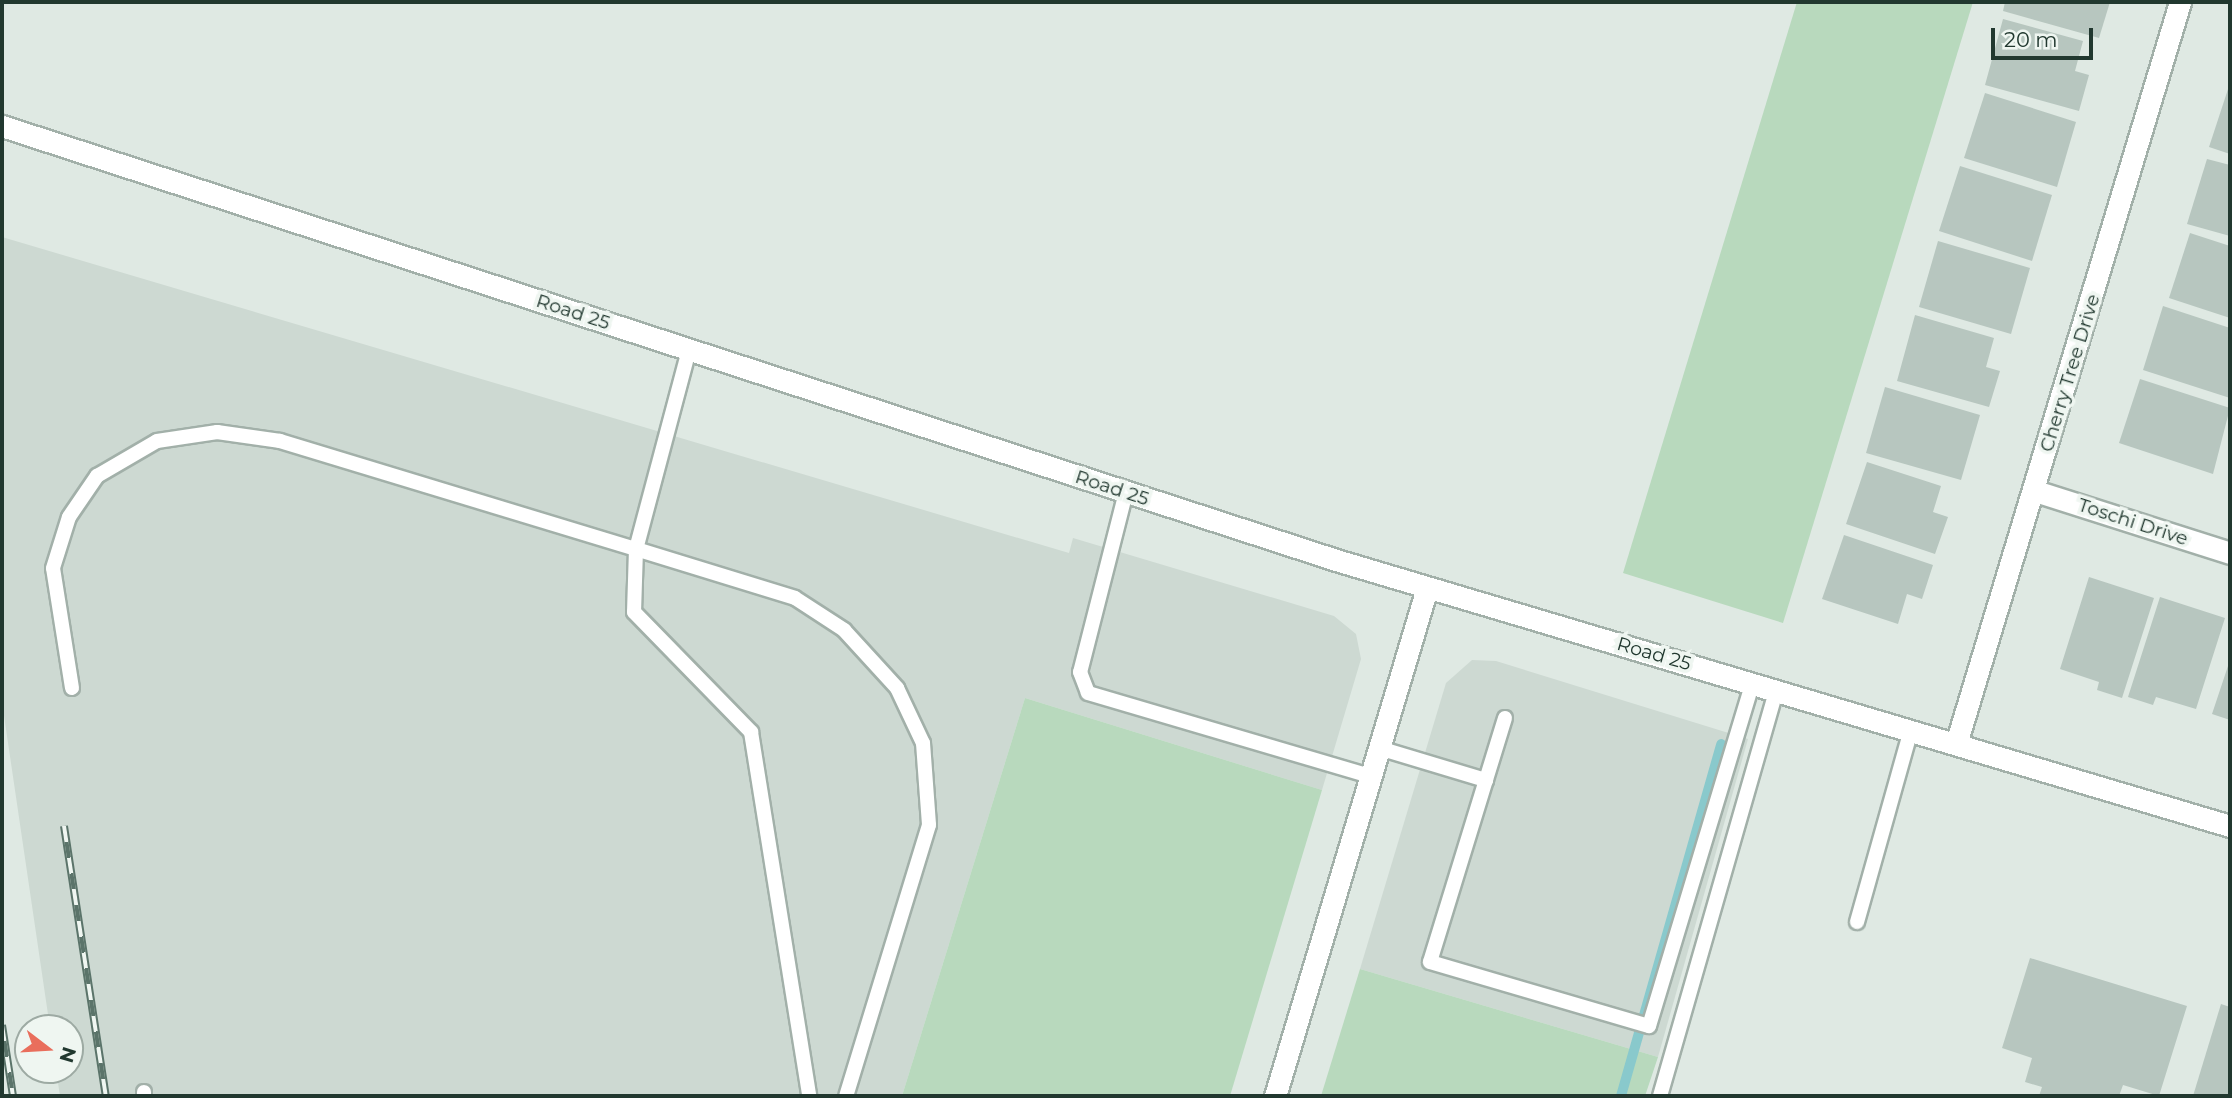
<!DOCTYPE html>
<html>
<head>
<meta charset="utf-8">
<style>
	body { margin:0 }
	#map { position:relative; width:2232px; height:1098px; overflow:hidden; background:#dfe9e3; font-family:Montserrat,sans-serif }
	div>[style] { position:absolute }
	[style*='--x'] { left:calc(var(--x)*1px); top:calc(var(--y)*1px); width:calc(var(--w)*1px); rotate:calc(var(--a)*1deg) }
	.built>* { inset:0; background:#cdd9d2 }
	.green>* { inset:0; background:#b8d9bd }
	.stream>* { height:10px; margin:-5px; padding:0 5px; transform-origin:5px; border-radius:5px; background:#89c9cc }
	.building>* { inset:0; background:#b7c6bf }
	.roads { filter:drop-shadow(2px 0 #a2b0a9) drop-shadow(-2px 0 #a2b0a9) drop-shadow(0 2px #a2b0a9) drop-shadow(0 -2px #a2b0a9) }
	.lane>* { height:14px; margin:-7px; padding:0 7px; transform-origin:7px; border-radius:7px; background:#fff }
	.street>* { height:21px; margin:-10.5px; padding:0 10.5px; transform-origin:10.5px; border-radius:10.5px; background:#fff }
	.rail>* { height:8px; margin-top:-4px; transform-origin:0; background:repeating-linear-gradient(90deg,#eff6f1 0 16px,#5b746a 0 32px); box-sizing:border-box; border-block:2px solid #5b746a }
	span { translate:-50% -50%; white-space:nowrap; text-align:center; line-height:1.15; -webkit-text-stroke:7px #eff6f1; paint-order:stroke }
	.street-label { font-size:19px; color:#21382f }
	.frame { position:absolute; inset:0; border:4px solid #21382f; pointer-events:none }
	.north { position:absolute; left:14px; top:1014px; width:70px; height:70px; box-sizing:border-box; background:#eff6f1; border:2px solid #9daaa3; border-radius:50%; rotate:107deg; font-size:19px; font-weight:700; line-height:28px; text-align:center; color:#21382f }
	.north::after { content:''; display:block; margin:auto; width:24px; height:32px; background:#e96e5c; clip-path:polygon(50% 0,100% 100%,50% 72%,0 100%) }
	.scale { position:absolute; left:1991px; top:28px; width:102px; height:32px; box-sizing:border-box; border:4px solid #21382f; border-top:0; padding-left:9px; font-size:21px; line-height:24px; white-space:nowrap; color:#21382f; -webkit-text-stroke:5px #eff6f1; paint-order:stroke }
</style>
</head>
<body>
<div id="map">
	<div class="built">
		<div style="clip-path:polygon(2px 237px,1069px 553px,1073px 538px,1334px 616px,1356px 634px,1361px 659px,1322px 790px,1025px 698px,902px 1096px,60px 1096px,56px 1070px,70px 1070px,70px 1028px,50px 1028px,2px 702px)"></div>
		<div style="clip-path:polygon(1472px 660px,1496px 661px,1748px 739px,1658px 1057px,1360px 969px,1446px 683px)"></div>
	</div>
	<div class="green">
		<div style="clip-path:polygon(1797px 2px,1973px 2px,1783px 623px,1623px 573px)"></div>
		<div style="clip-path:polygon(1025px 698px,1322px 790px,1230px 1096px,902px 1096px)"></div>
		<div style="clip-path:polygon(1360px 969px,1658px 1057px,1645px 1096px,1321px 1096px)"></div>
	</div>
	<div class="stream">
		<div style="--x:1621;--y:1096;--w:366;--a:-74.1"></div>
	</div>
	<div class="building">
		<div style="clip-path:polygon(2005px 2px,2110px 2px,2099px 38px,2003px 11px)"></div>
		<div style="clip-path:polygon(2003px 19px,2083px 41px,2075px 71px,2089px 75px,2079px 111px,1985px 85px)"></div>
		<div style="clip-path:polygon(2230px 83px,2230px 154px,2209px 147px)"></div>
		<div style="clip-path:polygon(1985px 93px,2076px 122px,2057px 187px,1964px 158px)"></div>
		<div style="clip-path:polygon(2207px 159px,2230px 165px,2230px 236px,2187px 224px)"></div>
		<div style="clip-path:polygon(1960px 166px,2052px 195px,2032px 261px,1939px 231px)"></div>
		<div style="clip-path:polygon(2190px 233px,2230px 246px,2230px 318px,2169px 298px)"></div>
		<div style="clip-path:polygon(1938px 241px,2030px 268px,2011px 334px,1919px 307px)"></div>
		<div style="clip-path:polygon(2163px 306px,2230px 328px,2230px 398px,2143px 370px)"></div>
		<div style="clip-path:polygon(1915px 315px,1994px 338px,1986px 367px,2000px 371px,1989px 407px,1897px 381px)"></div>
		<div style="clip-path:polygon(2140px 379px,2230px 408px,2213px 474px,2119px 443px)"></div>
		<div style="clip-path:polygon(1885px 387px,1980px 415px,1961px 480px,1866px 453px)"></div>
		<div style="clip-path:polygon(1867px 462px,1941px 486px,1933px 512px,1948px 517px,1935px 554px,1846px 524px)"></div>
		<div style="clip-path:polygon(1844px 535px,1933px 565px,1922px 599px,1907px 594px,1898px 624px,1822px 599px)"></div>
		<div style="clip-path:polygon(2089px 577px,2154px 598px,2122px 698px,2097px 690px,2099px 682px,2060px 669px)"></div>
		<div style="clip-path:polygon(2160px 597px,2225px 618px,2196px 709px,2156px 697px,2153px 705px,2128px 697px)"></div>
		<div style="clip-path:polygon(2230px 660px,2230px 720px,2212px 714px)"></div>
		<div style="clip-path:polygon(2030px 958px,2187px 1006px,2159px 1096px,2123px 1085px,2119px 1096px,2039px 1096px,2042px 1087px,2025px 1082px,2032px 1058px,2002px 1048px)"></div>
		<div style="clip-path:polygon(2221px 1004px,2230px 1007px,2230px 1096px,2193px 1096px)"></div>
	</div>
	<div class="roads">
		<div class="lane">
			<div style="--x:689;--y:350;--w:206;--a:104.9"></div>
			<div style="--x:636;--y:549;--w:166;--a:17.1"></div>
			<div style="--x:795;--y:598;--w:59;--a:33.1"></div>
			<div style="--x:844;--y:630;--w:79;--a:47.6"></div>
			<div style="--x:897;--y:688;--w:61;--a:64.7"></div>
			<div style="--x:923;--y:743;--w:82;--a:85.8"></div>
			<div style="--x:929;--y:825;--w:283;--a:107"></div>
			<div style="--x:1126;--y:492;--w:186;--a:104.3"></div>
			<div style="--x:1080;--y:672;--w:22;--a:69"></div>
			<div style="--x:1088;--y:693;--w:294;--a:16.4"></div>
			<div style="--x:72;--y:688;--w:121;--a:-99"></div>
			<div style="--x:53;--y:568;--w:53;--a:-72.6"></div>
			<div style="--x:69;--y:517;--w:50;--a:-55.7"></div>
			<div style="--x:97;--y:476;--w:69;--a:-30.3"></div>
			<div style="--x:157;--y:441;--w:61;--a:-8.5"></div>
			<div style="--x:217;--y:432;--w:64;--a:8.1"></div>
			<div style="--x:280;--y:441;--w:372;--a:16.9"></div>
			<div style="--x:636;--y:549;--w:63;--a:91.8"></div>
			<div style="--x:634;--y:612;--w:168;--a:45.7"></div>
			<div style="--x:751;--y:732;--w:369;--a:80.9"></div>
			<div style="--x:1505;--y:718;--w:255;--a:107.1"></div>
			<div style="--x:1430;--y:962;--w:228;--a:16.3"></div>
			<div style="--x:1649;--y:1026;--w:359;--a:-73.2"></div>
			<div style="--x:1379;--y:748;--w:112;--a:16.7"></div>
			<div style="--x:1857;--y:922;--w:199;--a:-74.3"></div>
			<div style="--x:144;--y:1092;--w:4;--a:90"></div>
			<div style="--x:1660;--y:1096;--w:423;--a:-74"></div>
		</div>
		<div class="street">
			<div style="--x:2;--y:126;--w:1403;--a:18.02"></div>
			<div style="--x:1336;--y:560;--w:933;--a:16.57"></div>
			<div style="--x:2035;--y:491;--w:205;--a:17.6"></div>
			<div style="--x:1956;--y:744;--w:775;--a:-73.2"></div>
			<div style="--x:1275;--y:1096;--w:530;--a:-73.34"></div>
		</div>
	</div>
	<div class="rail">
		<div style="--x:64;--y:826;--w:273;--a:81.2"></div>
		<div style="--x:2;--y:1025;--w:72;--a:81.2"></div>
	</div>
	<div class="street-label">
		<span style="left:573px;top:312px;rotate:18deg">Road 25</span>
		<span style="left:2070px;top:373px;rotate:-73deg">Cherry Tree Drive</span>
		<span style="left:1112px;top:488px;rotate:18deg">Road 25</span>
		<span style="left:2133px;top:522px;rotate:18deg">Toschi Drive</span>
		<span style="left:1654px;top:654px;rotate:16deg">Road 25</span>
	</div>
	<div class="frame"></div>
	<div class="north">N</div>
	<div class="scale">20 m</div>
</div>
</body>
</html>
